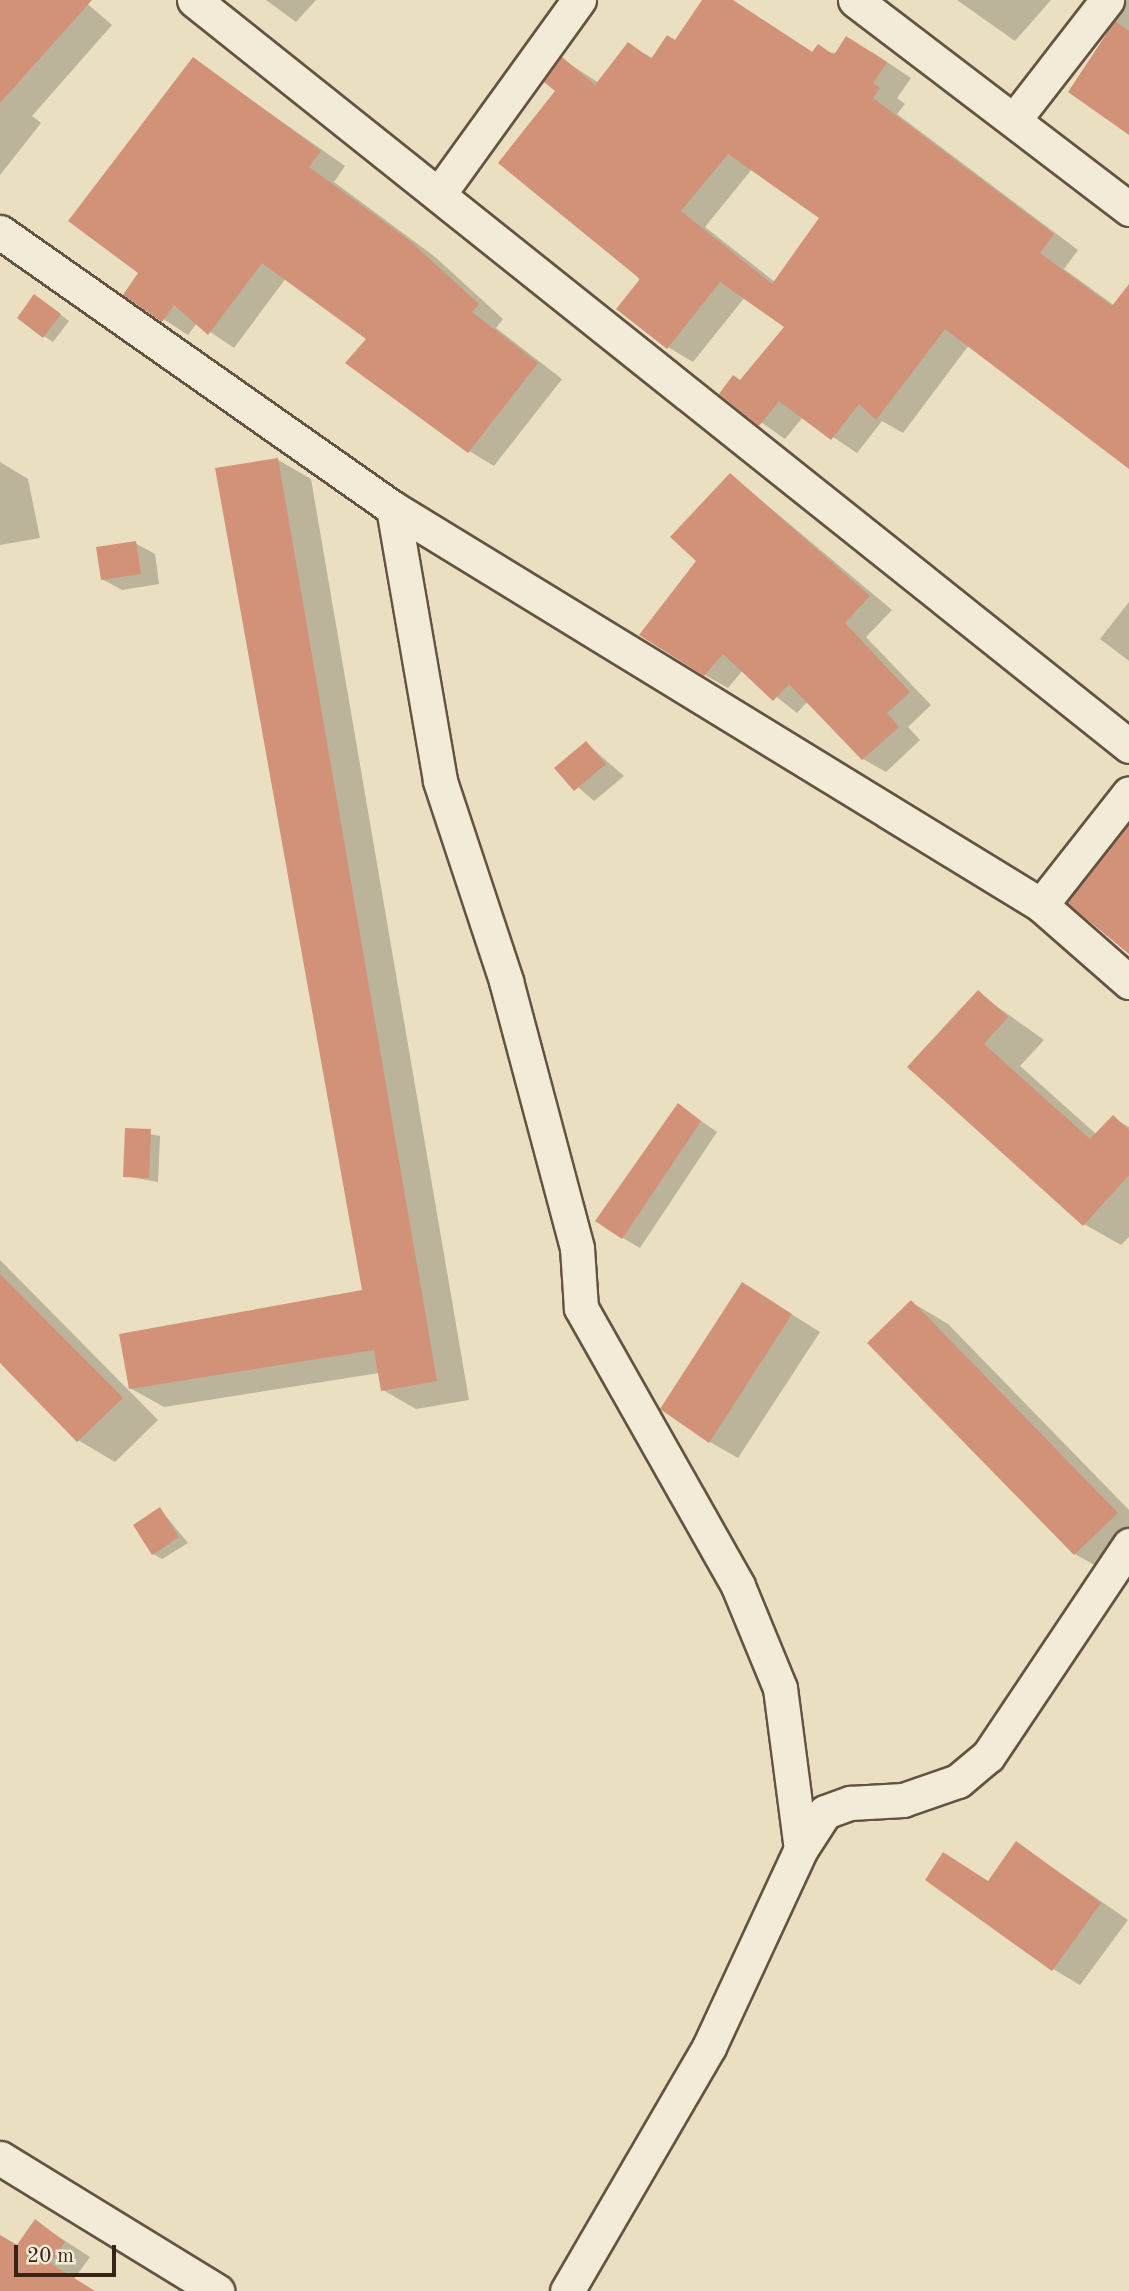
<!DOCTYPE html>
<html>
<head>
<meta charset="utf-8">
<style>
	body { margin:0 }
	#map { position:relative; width:1129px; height:2291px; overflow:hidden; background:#eae0c1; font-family:"Old Standard TT",serif }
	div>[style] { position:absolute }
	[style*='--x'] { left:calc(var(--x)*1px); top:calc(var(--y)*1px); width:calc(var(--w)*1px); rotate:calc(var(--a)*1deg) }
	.shadow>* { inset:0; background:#0003 }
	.building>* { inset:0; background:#d29277 }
	.roads { filter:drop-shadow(2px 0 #645341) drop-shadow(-2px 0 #645341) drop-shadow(0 2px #645341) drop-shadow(0 -2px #645341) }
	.minor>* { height:33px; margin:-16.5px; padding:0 16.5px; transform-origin:16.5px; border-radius:16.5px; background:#f1ebd7 }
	span { translate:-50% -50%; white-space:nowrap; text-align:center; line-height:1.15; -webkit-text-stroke:7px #f1ebd7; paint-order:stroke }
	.scale { position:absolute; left:14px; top:2245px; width:102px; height:32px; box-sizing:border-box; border:4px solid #372416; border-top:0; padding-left:9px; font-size:21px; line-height:24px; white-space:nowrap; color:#372416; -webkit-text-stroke:5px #f1ebd7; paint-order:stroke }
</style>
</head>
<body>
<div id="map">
	<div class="shadow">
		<div style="clip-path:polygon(0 0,83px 0,112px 25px,32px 116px,41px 123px,0 175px)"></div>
		<div style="clip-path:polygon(266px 0,316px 0,296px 22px)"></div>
		<div style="clip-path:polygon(evenodd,704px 0,732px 0,814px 53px,872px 52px,911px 78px,897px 98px,905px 104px,897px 114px,1078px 250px,1064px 269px,1115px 306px,1129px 296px,1129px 466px,969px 345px,903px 433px,882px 421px,857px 453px,803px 417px,785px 439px,721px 394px,741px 382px,787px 327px,745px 297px,693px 362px,668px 347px,558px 91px,562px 59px,599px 83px,628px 44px,654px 59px,676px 42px,704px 0,752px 169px,822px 217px,775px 282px,705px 227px,752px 169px)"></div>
		<div style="clip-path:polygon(957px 0,1051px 0,1015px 41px)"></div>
		<div style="clip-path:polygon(1127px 0,1129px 0,1129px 133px,1071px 92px)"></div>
		<div style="clip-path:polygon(193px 59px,345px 166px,334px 182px,434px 256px,503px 319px,496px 328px,562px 379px,494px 466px,469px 451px,369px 338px,286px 278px,234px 348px,197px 323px,188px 335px,125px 294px,140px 273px)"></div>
		<div style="clip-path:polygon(44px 302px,69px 321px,53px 342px,44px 336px)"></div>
		<div style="clip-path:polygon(278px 460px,311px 479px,469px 1400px,416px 1409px,383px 1390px,379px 1373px,164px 1407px,130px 1388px,364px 1291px)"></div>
		<div style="clip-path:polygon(0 462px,28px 479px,40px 538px,0 545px)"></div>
		<div style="clip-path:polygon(731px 475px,892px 610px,866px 637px,931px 705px,908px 727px,920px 740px,886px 772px,863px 759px,808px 701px,797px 713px,743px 670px,728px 688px,705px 675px,698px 561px)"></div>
		<div style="clip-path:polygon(135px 543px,155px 554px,159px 584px,122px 590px,102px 579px)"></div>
		<div style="clip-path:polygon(1129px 602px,1129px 661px,1100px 639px)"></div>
		<div style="clip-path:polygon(586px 743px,624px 776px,594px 801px,556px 768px)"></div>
		<div style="clip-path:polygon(978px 993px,1044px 1040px,1020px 1066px,1097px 1135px,1113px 1118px,1129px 1127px,1129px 1237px,1121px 1245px,1084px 1224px,910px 1067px)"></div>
		<div style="clip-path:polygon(678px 1105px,717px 1132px,640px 1248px,623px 1238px)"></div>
		<div style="clip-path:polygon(127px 1130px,160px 1136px,158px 1182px,125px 1176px)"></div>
		<div style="clip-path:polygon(0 1260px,158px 1420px,115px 1462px,78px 1440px,0 1361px)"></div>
		<div style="clip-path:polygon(743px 1284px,820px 1332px,738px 1458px,710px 1442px)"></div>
		<div style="clip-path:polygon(911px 1302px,948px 1324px,1129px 1510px,1129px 1559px,1112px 1575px,1075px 1554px)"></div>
		<div style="clip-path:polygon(160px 1509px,188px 1543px,162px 1559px,153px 1554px)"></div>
		<div style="clip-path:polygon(1017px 1843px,1128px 1920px,1080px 1985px,1053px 1969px,989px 1882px)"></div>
		<div style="clip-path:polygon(36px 2222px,90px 2257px,74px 2279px,93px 2291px,0 2291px,0 2235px,17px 2246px)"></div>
	</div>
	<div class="building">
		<div style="clip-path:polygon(0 0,92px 0,0 103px)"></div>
		<div style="clip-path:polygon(evenodd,702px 0,733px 0,812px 52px,818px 44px,834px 55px,846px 36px,887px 62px,873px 83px,880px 88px,873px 98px,1054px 234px,1040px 253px,1112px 306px,1129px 284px,1129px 469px,945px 329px,876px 420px,859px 404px,831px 440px,779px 401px,759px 426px,719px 394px,733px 375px,740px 380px,784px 327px,720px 282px,667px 349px,616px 309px,640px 279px,498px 163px,555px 91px,544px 82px,562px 57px,595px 85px,628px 42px,651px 59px,667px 35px,675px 40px,702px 0,728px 154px,819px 218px,772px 284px,681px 211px,728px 154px)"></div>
		<div style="clip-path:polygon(1115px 21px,1129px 31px,1129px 135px,1068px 92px)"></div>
		<div style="clip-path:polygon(193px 57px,321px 151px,309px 167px,409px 240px,479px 304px,472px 312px,538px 363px,468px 453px,345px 363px,366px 339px,262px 263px,208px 335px,174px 305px,162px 322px,123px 295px,138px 273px,68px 221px)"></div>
		<div style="clip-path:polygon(34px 294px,61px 314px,43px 338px,17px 318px)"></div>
		<div style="clip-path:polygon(278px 458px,437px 1381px,381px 1391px,374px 1350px,129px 1389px,119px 1334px,362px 1290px,215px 468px)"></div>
		<div style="clip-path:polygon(730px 473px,870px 596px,845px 623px,910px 692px,887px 713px,899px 727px,862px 760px,789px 684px,773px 701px,723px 654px,704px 676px,639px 635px,696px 561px,670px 537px)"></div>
		<div style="clip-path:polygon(136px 541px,141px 574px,101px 580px,96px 547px)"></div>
		<div style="clip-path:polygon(586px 741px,606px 764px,574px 791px,554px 768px)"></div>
		<div style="clip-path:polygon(1129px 824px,1129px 954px,1067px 903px)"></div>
		<div style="clip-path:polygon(978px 990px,1008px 1017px,984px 1044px,1090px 1139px,1113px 1115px,1129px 1130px,1129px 1175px,1083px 1226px,907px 1067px)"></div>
		<div style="clip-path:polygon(678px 1103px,701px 1121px,622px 1239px,595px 1221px)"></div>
		<div style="clip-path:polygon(125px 1128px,151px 1129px,149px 1178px,123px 1177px)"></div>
		<div style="clip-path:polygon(0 1274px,123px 1398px,77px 1442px,0 1363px)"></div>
		<div style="clip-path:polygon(742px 1282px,792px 1314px,709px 1443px,660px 1409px)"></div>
		<div style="clip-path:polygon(911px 1300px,1118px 1513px,1074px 1555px,867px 1343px)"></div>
		<div style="clip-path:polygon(160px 1507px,179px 1537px,152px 1555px,133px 1525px)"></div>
		<div style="clip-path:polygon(1016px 1841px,1101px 1903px,1052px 1971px,925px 1880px,943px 1852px,988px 1881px)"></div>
		<div style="clip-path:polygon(35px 2219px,65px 2242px,50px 2263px,95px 2291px,0 2291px,0 2235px,17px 2245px)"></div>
	</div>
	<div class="roads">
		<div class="minor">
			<div style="--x:194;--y:0;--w:1196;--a:38.58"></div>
			<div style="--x:855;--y:0;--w:345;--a:37.3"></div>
			<div style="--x:1014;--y:120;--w:152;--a:-52.2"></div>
			<div style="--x:441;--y:191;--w:236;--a:-54.2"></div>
			<div style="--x:0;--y:232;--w:480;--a:35.1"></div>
			<div style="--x:393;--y:508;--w:760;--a:31.49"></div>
			<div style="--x:1041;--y:905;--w:117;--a:41.2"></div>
			<div style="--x:393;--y:508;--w:277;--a:80.2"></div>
			<div style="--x:440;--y:781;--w:211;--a:71.7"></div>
			<div style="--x:506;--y:981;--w:276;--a:75.1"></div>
			<div style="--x:577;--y:1248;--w:60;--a:86.2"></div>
			<div style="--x:581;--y:1308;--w:319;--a:60.5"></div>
			<div style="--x:738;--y:1586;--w:110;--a:67.6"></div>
			<div style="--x:780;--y:1688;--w:162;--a:82.6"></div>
			<div style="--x:1041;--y:905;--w:142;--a:-51.8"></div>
			<div style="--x:0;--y:2158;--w:255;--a:31.5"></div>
			<div style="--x:567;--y:2291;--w:282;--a:-59.8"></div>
			<div style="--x:709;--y:2047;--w:218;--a:-65.1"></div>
			<div style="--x:801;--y:1849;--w:44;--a:-57"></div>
			<div style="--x:825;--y:1812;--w:27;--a:-20"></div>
			<div style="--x:850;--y:1803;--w:53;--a:-3.2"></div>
			<div style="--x:903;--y:1800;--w:58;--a:-19.1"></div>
			<div style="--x:958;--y:1781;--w:39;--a:-40"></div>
			<div style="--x:988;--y:1756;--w:254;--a:-56.2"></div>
		</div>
	</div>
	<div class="scale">20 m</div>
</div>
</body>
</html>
